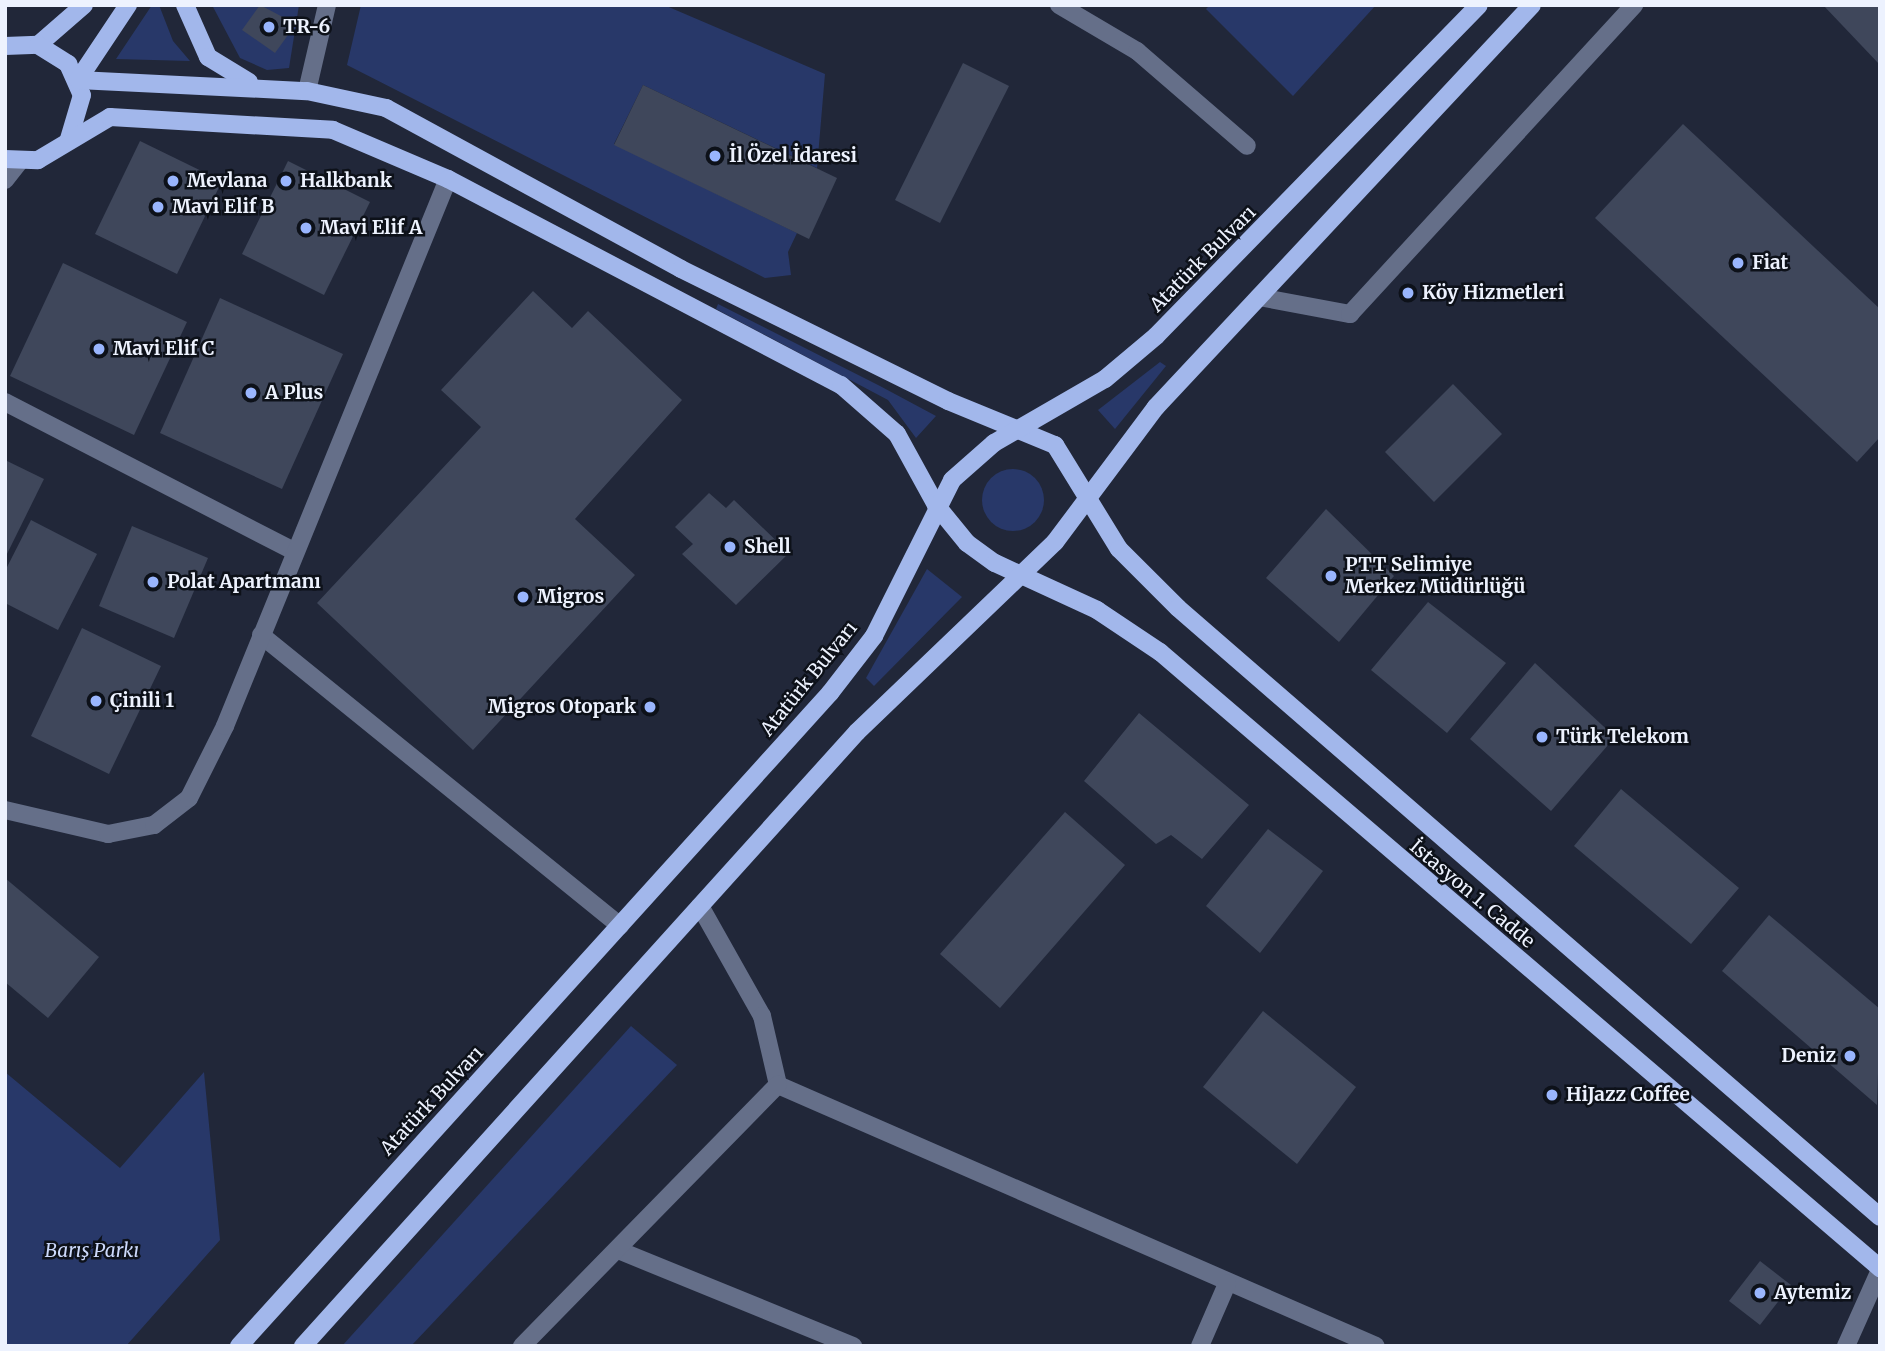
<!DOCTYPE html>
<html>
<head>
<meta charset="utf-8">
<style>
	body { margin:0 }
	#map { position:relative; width:1885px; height:1351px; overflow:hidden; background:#212739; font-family:Merriweather,serif }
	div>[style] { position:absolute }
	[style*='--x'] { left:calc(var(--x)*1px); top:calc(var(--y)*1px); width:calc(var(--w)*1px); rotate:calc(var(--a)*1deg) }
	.green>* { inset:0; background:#283869 }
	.round { border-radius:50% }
	.building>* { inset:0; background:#3f475b }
	.minor>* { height:18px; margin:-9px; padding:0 9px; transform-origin:9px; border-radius:9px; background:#656f89 }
	.major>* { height:18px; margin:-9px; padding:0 9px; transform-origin:9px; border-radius:9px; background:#a2b7eb }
	.dots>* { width:19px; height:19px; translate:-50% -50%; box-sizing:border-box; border:4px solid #0d1119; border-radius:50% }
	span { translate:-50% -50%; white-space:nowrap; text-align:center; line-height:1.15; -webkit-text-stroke:5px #0d1119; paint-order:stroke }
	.poi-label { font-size:19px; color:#edf2fe; font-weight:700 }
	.left { translate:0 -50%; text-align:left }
	.right { translate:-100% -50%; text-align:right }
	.street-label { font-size:19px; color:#edf2fe }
	.park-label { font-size:19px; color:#ccd9fb; font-style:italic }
	.frame { position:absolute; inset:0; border:7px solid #edf2fe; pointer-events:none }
</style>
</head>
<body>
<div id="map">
	<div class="green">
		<div style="clip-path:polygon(152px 5px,159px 5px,173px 41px,190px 61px,116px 59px)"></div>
		<div style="clip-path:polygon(212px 5px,299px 5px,289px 68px,267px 70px,240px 58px)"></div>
		<div style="clip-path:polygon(361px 5px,664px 5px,825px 74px,817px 168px,643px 85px,614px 144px,797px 233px,788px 252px,791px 275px,765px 278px,347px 65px)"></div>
		<div style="clip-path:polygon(1210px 5px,1376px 5px,1293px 96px,1206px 9px)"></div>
		<div style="clip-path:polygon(718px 304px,880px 386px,936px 416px,916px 438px,888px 400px,716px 309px)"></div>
		<div style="clip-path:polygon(1160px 362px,1166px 366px,1115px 429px,1098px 410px)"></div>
		<div class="round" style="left:982px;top:469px;width:62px;height:62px"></div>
		<div style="clip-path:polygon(927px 569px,962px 597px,874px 686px,866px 678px)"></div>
		<div style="clip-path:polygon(631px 1026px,677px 1065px,411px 1346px,342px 1346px)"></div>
		<div style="clip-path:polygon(5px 1072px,120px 1168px,204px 1072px,220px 1240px,126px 1346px,5px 1346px)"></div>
	</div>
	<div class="building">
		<div style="clip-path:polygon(260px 5px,296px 24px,275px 53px,242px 30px)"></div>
		<div style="clip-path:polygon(1823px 5px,1880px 5px,1880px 65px)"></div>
		<div style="clip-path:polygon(963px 63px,1009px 86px,940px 223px,895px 200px)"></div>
		<div style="clip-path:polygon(643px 85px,837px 178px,809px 239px,614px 145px)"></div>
		<div style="clip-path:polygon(1683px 124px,1880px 309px,1880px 437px,1857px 462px,1595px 218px)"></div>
		<div style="clip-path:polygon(140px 141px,222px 181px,177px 274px,95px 234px)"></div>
		<div style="clip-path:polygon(288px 161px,370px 202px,324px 295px,242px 254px)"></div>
		<div style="clip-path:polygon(63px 263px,187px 322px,134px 435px,10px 376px)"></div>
		<div style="clip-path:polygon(533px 291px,572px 328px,588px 311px,682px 400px,575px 519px,635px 575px,473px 750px,317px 603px,481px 427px,441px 390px)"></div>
		<div style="clip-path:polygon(220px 298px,343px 354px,282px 489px,160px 433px)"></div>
		<div style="clip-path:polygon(1453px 384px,1502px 434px,1434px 502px,1385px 452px)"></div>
		<div style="clip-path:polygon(5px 460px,44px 479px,5px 558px)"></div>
		<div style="clip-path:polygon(709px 493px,726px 508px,734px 500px,789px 553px,736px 605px,682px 554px,693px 544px,675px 527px)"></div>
		<div style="clip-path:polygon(1326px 509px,1394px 576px,1339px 642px,1266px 578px)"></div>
		<div style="clip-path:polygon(31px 520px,97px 554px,58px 630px,5px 603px,5px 571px)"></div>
		<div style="clip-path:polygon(132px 526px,208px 558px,174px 638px,99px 606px)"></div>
		<div style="clip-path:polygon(1428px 602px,1506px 663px,1447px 733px,1371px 670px)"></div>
		<div style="clip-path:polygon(82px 628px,161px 666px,109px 774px,31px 736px)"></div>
		<div style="clip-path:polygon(1535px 663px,1615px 737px,1551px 811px,1470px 739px)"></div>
		<div style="clip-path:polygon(1139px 713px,1249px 805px,1202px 859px,1171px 835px,1156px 844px,1084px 781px)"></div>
		<div style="clip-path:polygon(1621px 789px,1739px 888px,1691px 944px,1574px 846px)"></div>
		<div style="clip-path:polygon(1065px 812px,1125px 865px,1000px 1008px,940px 954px)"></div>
		<div style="clip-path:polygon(1268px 829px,1323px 871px,1260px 953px,1206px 906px)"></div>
		<div style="clip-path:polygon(5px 878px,99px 957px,48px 1018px,5px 982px)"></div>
		<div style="clip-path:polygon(1769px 915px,1880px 1009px,1877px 1105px,1722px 971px)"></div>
		<div style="clip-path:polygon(1263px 1011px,1356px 1087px,1297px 1164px,1203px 1087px)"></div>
		<div style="clip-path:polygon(1760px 1261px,1791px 1285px,1760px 1325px,1729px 1301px)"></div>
	</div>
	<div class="minor">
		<div style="--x:1059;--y:5;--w:91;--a:30.5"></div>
		<div style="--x:1137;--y:51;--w:145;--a:40.8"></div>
		<div style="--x:307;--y:91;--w:88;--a:-76.9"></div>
		<div style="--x:5;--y:180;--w:23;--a:-52"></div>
		<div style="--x:1259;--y:297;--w:93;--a:10.6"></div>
		<div style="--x:1350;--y:314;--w:420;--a:-47.4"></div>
		<div style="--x:5;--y:402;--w:325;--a:27.3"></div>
		<div style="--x:261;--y:635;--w:462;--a:39"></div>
		<div style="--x:5;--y:810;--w:106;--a:13.1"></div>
		<div style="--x:108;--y:834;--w:47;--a:-11.1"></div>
		<div style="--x:154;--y:825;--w:44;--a:-37.6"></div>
		<div style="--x:189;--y:798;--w:80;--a:-63.4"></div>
		<div style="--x:225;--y:726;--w:591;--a:-67.82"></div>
		<div style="--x:700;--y:906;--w:126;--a:60.6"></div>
		<div style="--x:762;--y:1016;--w:71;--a:76.9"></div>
		<div style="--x:778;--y:1085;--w:652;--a:23.58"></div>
		<div style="--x:618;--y:1250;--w:254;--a:22.2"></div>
		<div style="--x:522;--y:1346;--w:366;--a:-45.6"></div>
		<div style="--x:1200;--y:1346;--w:68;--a:-66.5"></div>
		<div style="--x:1846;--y:1346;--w:83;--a:-65.9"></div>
	</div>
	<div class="major">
		<div style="--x:185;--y:5;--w:57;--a:66.1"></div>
		<div style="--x:208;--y:57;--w:48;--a:31.4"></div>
		<div style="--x:38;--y:45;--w:61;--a:-41"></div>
		<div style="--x:5;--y:46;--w:33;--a:-2"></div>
		<div style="--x:38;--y:45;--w:36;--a:32"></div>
		<div style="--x:68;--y:64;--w:34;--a:66"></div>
		<div style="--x:82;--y:95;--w:46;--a:106.5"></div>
		<div style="--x:78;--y:80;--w:229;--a:2.8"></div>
		<div style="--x:307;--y:91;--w:81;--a:12.1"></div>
		<div style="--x:386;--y:108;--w:336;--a:28.6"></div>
		<div style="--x:681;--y:269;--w:298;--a:26.3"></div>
		<div style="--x:948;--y:401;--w:116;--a:22.4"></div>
		<div style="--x:1055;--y:445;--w:122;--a:58.4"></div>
		<div style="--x:1119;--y:549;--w:83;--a:45"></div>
		<div style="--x:1178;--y:608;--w:929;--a:40.94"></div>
		<div style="--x:78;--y:80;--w:90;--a:-56.3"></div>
		<div style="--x:5;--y:159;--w:33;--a:2"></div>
		<div style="--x:38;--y:160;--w:84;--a:-30.8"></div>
		<div style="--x:110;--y:117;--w:223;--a:3.3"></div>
		<div style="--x:333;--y:130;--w:125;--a:23.1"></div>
		<div style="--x:448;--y:179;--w:444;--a:27.7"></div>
		<div style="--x:841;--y:385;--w:74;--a:41.2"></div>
		<div style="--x:897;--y:434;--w:81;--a:61.2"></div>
		<div style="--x:936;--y:505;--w:49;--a:50.8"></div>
		<div style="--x:967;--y:543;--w:34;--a:36"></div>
		<div style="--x:995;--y:563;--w:112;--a:24.7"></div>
		<div style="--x:1097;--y:610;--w:76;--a:33.7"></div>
		<div style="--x:1160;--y:652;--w:948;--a:40.55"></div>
		<div style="--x:239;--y:1346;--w:881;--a:-47.85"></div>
		<div style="--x:830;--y:693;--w:72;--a:-52.3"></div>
		<div style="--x:874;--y:636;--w:174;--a:-63.4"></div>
		<div style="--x:952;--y:480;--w:56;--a:-41.4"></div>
		<div style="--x:994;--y:443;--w:128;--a:-30"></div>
		<div style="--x:1105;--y:379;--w:67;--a:-40.1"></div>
		<div style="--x:1156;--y:336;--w:462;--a:-45.7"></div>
		<div style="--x:303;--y:1346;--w:827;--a:-47.94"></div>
		<div style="--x:857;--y:732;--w:274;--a:-43.8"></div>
		<div style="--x:1055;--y:542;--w:169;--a:-53.2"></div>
		<div style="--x:1156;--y:407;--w:550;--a:-46.91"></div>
	</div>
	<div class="dots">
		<div style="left:269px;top:27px;background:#99b5fd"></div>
		<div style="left:715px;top:156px;background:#99b5fd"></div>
		<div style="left:173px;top:181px;background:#99b5fd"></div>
		<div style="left:286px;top:181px;background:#99b5fd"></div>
		<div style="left:158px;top:207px;background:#99b5fd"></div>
		<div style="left:306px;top:228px;background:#99b5fd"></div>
		<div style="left:1738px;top:263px;background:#99b5fd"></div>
		<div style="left:1408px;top:293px;background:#99b5fd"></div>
		<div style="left:99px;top:349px;background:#99b5fd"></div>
		<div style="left:251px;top:393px;background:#99b5fd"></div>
		<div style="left:730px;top:547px;background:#99b5fd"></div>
		<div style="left:1331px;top:576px;background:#99b5fd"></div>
		<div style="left:153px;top:582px;background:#99b5fd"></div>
		<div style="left:523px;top:597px;background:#99b5fd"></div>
		<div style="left:96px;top:701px;background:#99b5fd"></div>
		<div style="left:650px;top:707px;background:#99b5fd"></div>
		<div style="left:1542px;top:737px;background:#99b5fd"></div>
		<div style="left:1850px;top:1056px;background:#99b5fd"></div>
		<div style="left:1552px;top:1095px;background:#99b5fd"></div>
		<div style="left:1760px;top:1293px;background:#99b5fd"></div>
	</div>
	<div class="poi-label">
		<span class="left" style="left:283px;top:27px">TR-6</span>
		<span class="left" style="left:729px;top:156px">İl Özel İdaresi</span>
		<span class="left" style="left:187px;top:181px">Mevlana</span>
		<span class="left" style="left:300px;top:181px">Halkbank</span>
		<span class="left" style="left:172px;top:207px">Mavi Elif B</span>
		<span class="left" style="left:320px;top:228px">Mavi Elif A</span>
		<span class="left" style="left:1752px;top:263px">Fiat</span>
		<span class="left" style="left:1422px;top:293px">Köy Hizmetleri</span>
		<span class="left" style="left:113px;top:349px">Mavi Elif C</span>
		<span class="left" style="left:265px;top:393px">A Plus</span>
		<span class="left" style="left:744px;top:547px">Shell</span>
		<span class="left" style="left:1345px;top:576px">PTT Selimiye<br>Merkez Müdürlüğü</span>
		<span class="left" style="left:167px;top:582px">Polat Apartmanı</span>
		<span class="left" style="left:537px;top:597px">Migros</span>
		<span class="left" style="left:110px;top:701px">Çinili 1</span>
		<span class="right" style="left:636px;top:707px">Migros Otopark</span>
		<span class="left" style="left:1556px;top:737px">Türk Telekom</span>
		<span class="right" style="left:1836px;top:1056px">Deniz</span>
		<span class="left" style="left:1566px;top:1095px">HiJazz Coffee</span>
		<span class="left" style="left:1774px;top:1293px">Aytemiz</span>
	</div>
	<div class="street-label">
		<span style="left:1203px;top:259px;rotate:-45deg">Atatürk Bulvarı</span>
		<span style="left:809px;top:679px;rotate:-51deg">Atatürk Bulvarı</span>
		<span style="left:1472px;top:894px;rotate:40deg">İstasyon 1. Cadde</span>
		<span style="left:432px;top:1101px;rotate:-47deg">Atatürk Bulvarı</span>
	</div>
	<div class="park-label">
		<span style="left:92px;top:1251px">Barış Parkı</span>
	</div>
	<div class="frame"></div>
</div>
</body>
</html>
